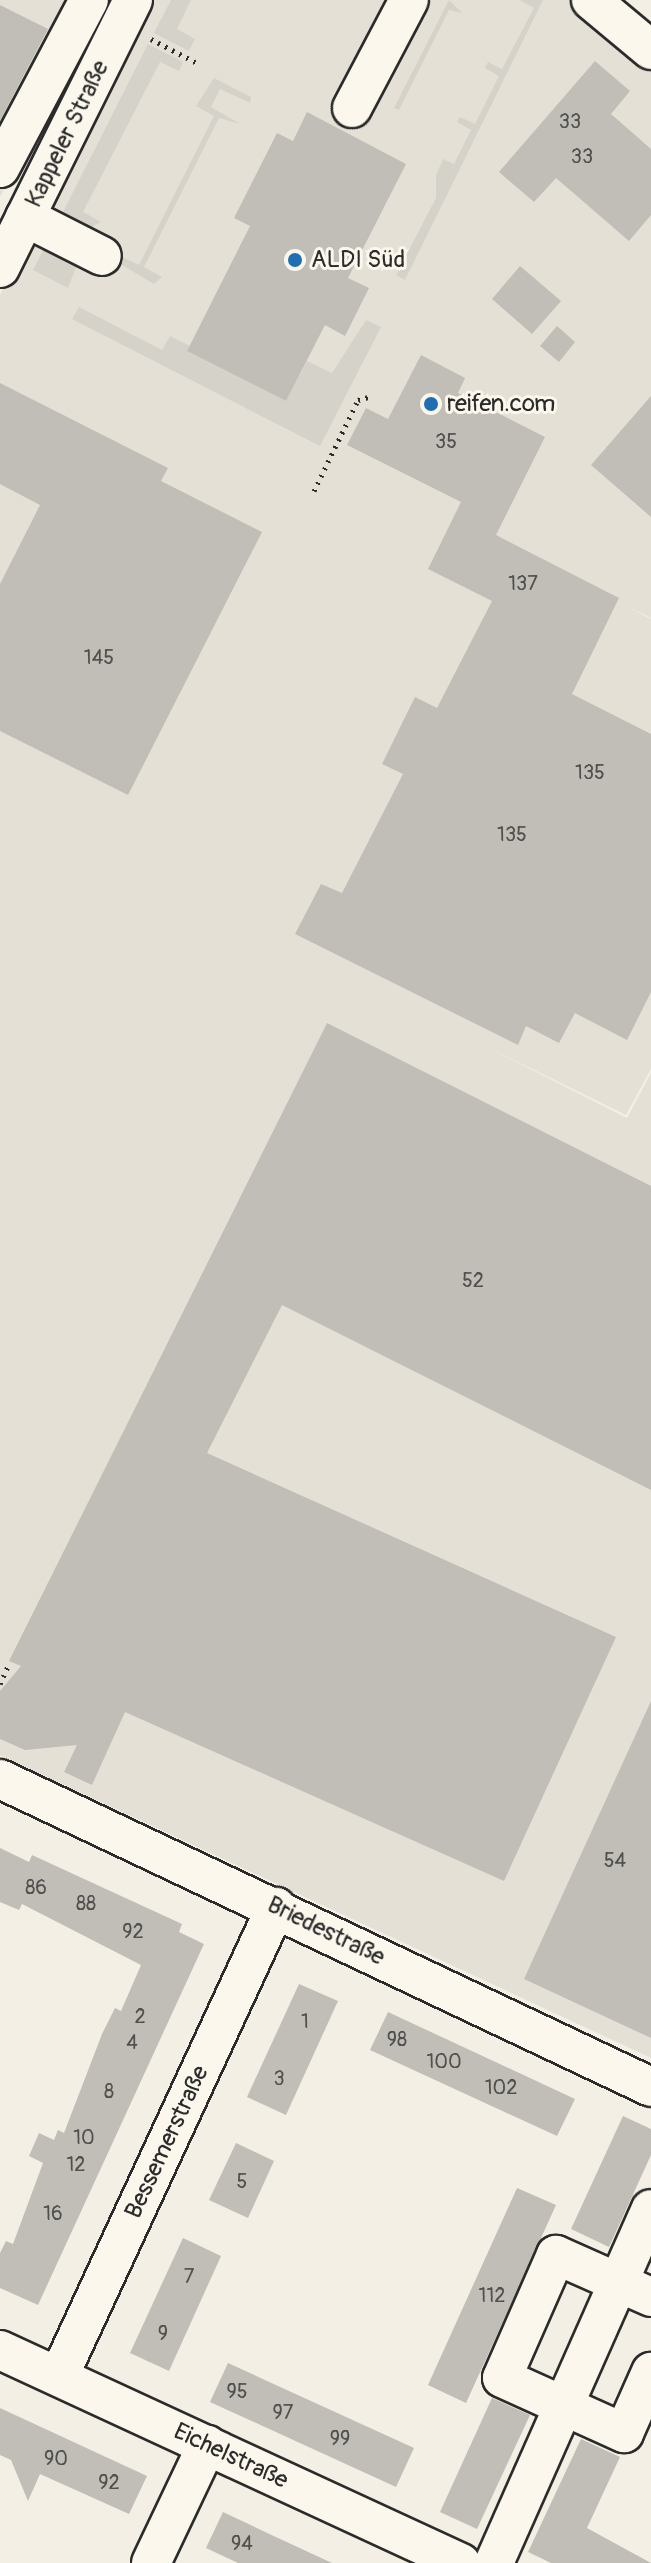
<!DOCTYPE html>
<html>
<head>
<meta charset="utf-8">
<style>
	body { margin:0 }
	#map { position:relative; width:651px; height:2563px; overflow:hidden; background:#f3efe4; font-family:Pangolin,sans-serif }
	div>[style] { position:absolute }
	[style*='--x'] { left:calc(var(--x)*1px); top:calc(var(--y)*1px); width:calc(var(--w)*1px); rotate:calc(var(--a)*1deg) }
	.built>* { inset:0; background:#e4e0d6 }
	.green>* { inset:0; background:#d5d2c9 }
	.building>* { inset:0; background:#c0beb6 }
	.path>* { height:5px; margin-top:-2.5px; transform-origin:0; background:repeating-linear-gradient(90deg,#2b2b2b 0 2px,transparent 0 8px) }
	.roads { filter:drop-shadow(2px 0 #2b2b2b) drop-shadow(-2px 0 #2b2b2b) drop-shadow(0 2px #2b2b2b) drop-shadow(0 -2px #2b2b2b) }
	.minor>* { height:38px; margin:-19px; padding:0 19px; transform-origin:19px; border-radius:19px; background:#fbf7ec }
	.dots>* { width:22px; height:22px; translate:-50% -50%; box-sizing:border-box; border:4px solid #fbf7ec; border-radius:50% }
	span { translate:-50% -50%; white-space:nowrap; text-align:center; line-height:1.15; -webkit-text-stroke:6px #fbf7ec; paint-order:stroke }
	.number-label { font-size:20px; color:#50504e }
	.number-label span { -webkit-text-stroke-width:0 }
	.street-label { font-size:24px; color:#2b2b2b }
	.poi-label { font-size:24px; color:#2b2b2b }
	.left { translate:0 -50%; text-align:left }
</style>
</head>
<body>
<div id="map">
	<div class="built">
		<div style="clip-path:polygon(0 0,101px 0,0 197px)"></div>
		<div style="clip-path:polygon(145px 0,575px 0,651px 64px,651px 618px,624px 605px,651px 619px,651px 1069px,626px 1115px,481px 1044px,627px 1118px,651px 1073px,651px 2058px,0 1755px,0 295px)"></div>
	</div>
	<div class="green">
		<div style="clip-path:polygon(171px 0,191px 0,177px 29px,195px 39px,189px 51px,154px 33px)"></div>
		<div style="clip-path:polygon(449px 0,462px 13px,449px 10px,399px 110px,394px 108px)"></div>
		<div style="clip-path:polygon(520px 0,543px 0,405px 280px,396px 275px,436px 198px,436px 175px,443px 159px,454px 164px,471px 130px,457px 122px,460px 117px,475px 124px,499px 76px,485px 68px,488px 62px,502px 69px,534px 8px)"></div>
		<div style="clip-path:polygon(148px 44px,183px 62px,179px 71px,160px 62px,83px 212px,101px 222px,90px 228px,62px 214px)"></div>
		<div style="clip-path:polygon(214px 78px,251px 97px,250px 103px,220px 89px,211px 107px,240px 124px,219px 118px,144px 267px,162px 277px,154px 284px,117px 262px,120px 256px,139px 265px,214px 116px,196px 106px)"></div>
		<div style="clip-path:polygon(46px 244px,78px 262px,68px 288px,33px 270px)"></div>
		<div style="clip-path:polygon(79px 307px,162px 350px,170px 336px,190px 346px,187px 351px,286px 401px,307px 361px,332px 373px,366px 320px,381px 327px,320px 446px,72px 319px)"></div>
	</div>
	<div class="building">
		<div style="clip-path:polygon(0 5px,48px 29px,0 121px)"></div>
		<div style="clip-path:polygon(595px 61px,630px 91px,611px 114px,651px 149px,651px 215px,629px 241px,556px 178px,534px 202px,499px 172px)"></div>
		<div style="clip-path:polygon(307px 112px,406px 164px,348px 278px,369px 288px,345px 336px,325px 325px,286px 401px,187px 351px,250px 226px,234px 218px,277px 133px,293px 141px)"></div>
		<div style="clip-path:polygon(520px 266px,561px 301px,532px 334px,492px 299px)"></div>
		<div style="clip-path:polygon(557px 326px,575px 342px,559px 362px,540px 346px)"></div>
		<div style="clip-path:polygon(421px 355px,465px 378px,458px 393px,545px 437px,496px 535px,619px 598px,572px 694px,651px 734px,651px 992px,627px 1040px,575px 1013px,559px 1043px,526px 1026px,518px 1045px,295px 934px,321px 884px,342px 893px,403px 774px,382px 764px,415px 697px,437px 708px,492px 601px,428px 569px,461px 502px,347px 445px,366px 408px,388px 419px)"></div>
		<div style="clip-path:polygon(0 383px,168px 468px,161px 481px,262px 532px,128px 795px,0 731px,0 584px,40px 505px,0 484px)"></div>
		<div style="clip-path:polygon(651px 396px,651px 517px,591px 465px)"></div>
		<div style="clip-path:polygon(327px 1023px,651px 1186px,651px 1490px,282px 1305px,207px 1453px,616px 1637px,504px 1881px,125px 1712px,92px 1785px,64px 1772px,77px 1745px,25px 1750px,0 1739px,0 1691px,21px 1666px,9px 1661px)"></div>
		<div style="clip-path:polygon(651px 1701px,651px 2038px,524px 1979px)"></div>
		<div style="clip-path:polygon(0 1848px,29px 1862px,32px 1855px,182px 1924px,179px 1932px,204px 1944px,38px 2305px,0 2288px,0 2253px,6px 2241px,13px 2244px,43px 2163px,29px 2156px,39px 2133px,54px 2140px,58px 2130px,64px 2133px,102px 2034px,115px 2008px,121px 2011px,141px 1965px,22px 1904px,19px 1910px,0 1902px)"></div>
		<div style="clip-path:polygon(299px 1984px,338px 2001px,286px 2115px,247px 2097px)"></div>
		<div style="clip-path:polygon(388px 2012px,575px 2099px,557px 2136px,370px 2050px)"></div>
		<div style="clip-path:polygon(623px 2116px,651px 2129px,651px 2155px,609px 2247px,571px 2229px)"></div>
		<div style="clip-path:polygon(236px 2143px,274px 2161px,248px 2218px,209px 2200px)"></div>
		<div style="clip-path:polygon(517px 2188px,556px 2205px,466px 2403px,428px 2385px)"></div>
		<div style="clip-path:polygon(183px 2238px,221px 2256px,169px 2371px,130px 2353px)"></div>
		<div style="clip-path:polygon(228px 2363px,414px 2448px,396px 2487px,210px 2402px)"></div>
		<div style="clip-path:polygon(492px 2398px,530px 2415px,477px 2529px,440px 2512px)"></div>
		<div style="clip-path:polygon(0 2408px,147px 2476px,129px 2514px,40px 2474px,28px 2501px,11px 2460px,0 2455px)"></div>
		<div style="clip-path:polygon(581px 2439px,620px 2457px,587px 2528px,651px 2563px,551px 2563px,528px 2552px)"></div>
		<div style="clip-path:polygon(223px 2512px,278px 2538px,332px 2563px,238px 2563px,206px 2548px)"></div>
	</div>
	<div class="path">
		<div style="--x:151;--y:39;--w:54;--a:27.5"></div>
		<div style="--x:314;--y:491;--w:101;--a:-64.2"></div>
		<div style="--x:358;--y:400;--w:15;--a:-16"></div>
		<div style="--x:0;--y:1684;--w:22;--a:-66"></div>
	</div>
	<div class="roads">
		<div class="minor">
			<div style="--x:591;--y:0;--w:78;--a:39.8"></div>
			<div style="--x:352;--y:108;--w:122;--a:-62.2"></div>
			<div style="--x:0;--y:168;--w:190;--a:-62.1"></div>
			<div style="--x:25;--y:217;--w:86;--a:26.9"></div>
			<div style="--x:0;--y:268;--w:299;--a:-63.6"></div>
			<div style="--x:0;--y:1779;--w:720;--a:25.32"></div>
			<div style="--x:651;--y:2297;--w:104;--a:-156.1"></div>
			<div style="--x:556;--y:2255;--w:134;--a:113.7"></div>
			<div style="--x:502;--y:2378;--w:134;--a:24.3"></div>
			<div style="--x:624;--y:2433;--w:67;--a:-66.1"></div>
			<div style="--x:0;--y:2350;--w:508;--a:24.8"></div>
			<div style="--x:59;--y:2376;--w:517;--a:-65.17"></div>
			<div style="--x:151;--y:2563;--w:131;--a:-64.6"></div>
			<div style="--x:494;--y:2563;--w:387;--a:-66.1"></div>
		</div>
	</div>
	<div class="dots">
		<div style="left:295px;top:260px;background:#1f6fb2"></div>
		<div style="left:431px;top:404px;background:#1f6fb2"></div>
	</div>
	<div class="number-label">
		<span style="left:570px;top:121px">33</span>
		<span style="left:582px;top:156px">33</span>
		<span style="left:446px;top:441px">35</span>
		<span style="left:523px;top:583px">137</span>
		<span style="left:99px;top:657px">145</span>
		<span style="left:590px;top:772px">135</span>
		<span style="left:512px;top:834px">135</span>
		<span style="left:473px;top:1280px">52</span>
		<span style="left:615px;top:1860px">54</span>
		<span style="left:36px;top:1887px">86</span>
		<span style="left:86px;top:1903px">88</span>
		<span style="left:133px;top:1931px">92</span>
		<span style="left:140px;top:2016px">2</span>
		<span style="left:305px;top:2021px">1</span>
		<span style="left:397px;top:2039px">98</span>
		<span style="left:132px;top:2042px">4</span>
		<span style="left:444px;top:2061px">100</span>
		<span style="left:279px;top:2078px">3</span>
		<span style="left:501px;top:2087px">102</span>
		<span style="left:109px;top:2091px">8</span>
		<span style="left:84px;top:2137px">10</span>
		<span style="left:76px;top:2164px">12</span>
		<span style="left:242px;top:2181px">5</span>
		<span style="left:53px;top:2213px">16</span>
		<span style="left:189px;top:2276px">7</span>
		<span style="left:492px;top:2295px">112</span>
		<span style="left:163px;top:2333px">9</span>
		<span style="left:237px;top:2391px">95</span>
		<span style="left:283px;top:2412px">97</span>
		<span style="left:340px;top:2438px">99</span>
		<span style="left:56px;top:2458px">90</span>
		<span style="left:109px;top:2482px">92</span>
		<span style="left:242px;top:2543px">94</span>
	</div>
	<div class="street-label">
		<span style="left:67px;top:134px;rotate:-64deg">Kappeler Straße</span>
		<span style="left:326px;top:1931px;rotate:26deg">Briedestraße</span>
		<span style="left:167px;top:2142px;rotate:-65deg">Bessemerstraße</span>
		<span style="left:231px;top:2456px;rotate:25deg">Eichelstraße</span>
	</div>
	<div class="poi-label">
		<span class="left" style="left:311px;top:260px">ALDI Süd</span>
		<span class="left" style="left:447px;top:404px">reifen.com</span>
	</div>
</div>
</body>
</html>
